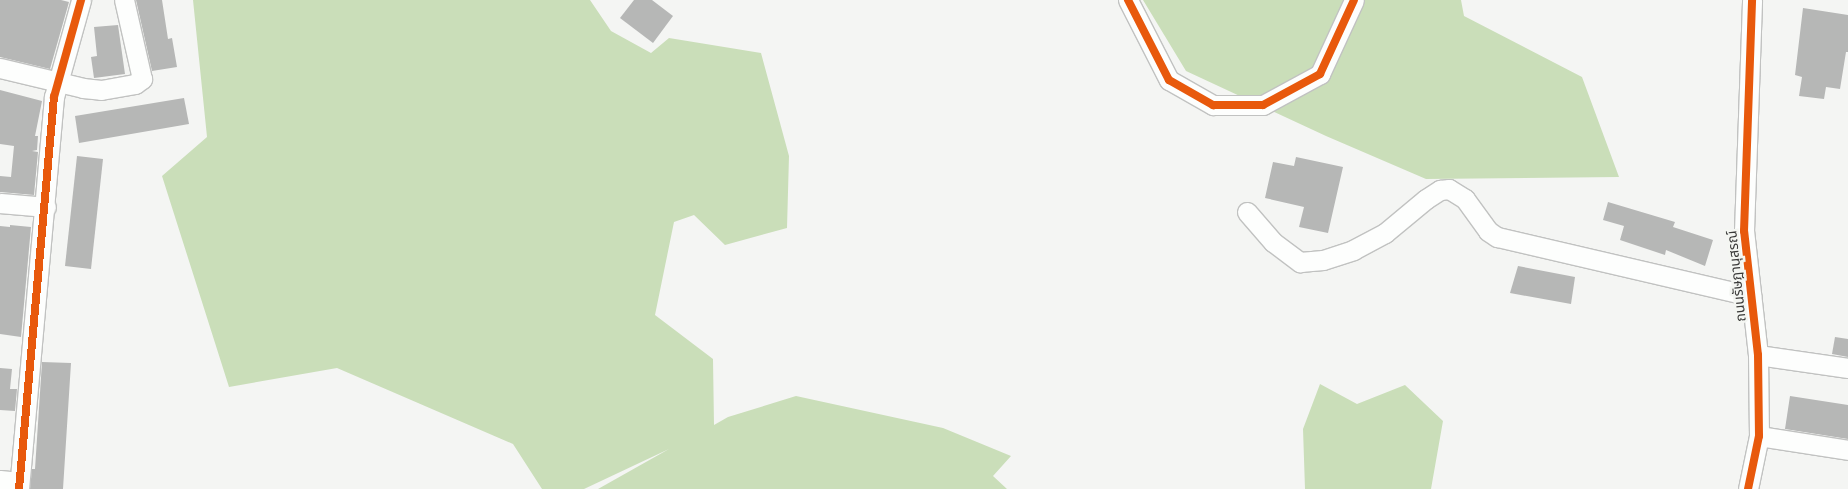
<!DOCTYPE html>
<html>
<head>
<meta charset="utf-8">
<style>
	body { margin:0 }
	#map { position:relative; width:1848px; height:489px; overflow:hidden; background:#f4f5f3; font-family:"Alegreya Sans","Noto Sans Thai",sans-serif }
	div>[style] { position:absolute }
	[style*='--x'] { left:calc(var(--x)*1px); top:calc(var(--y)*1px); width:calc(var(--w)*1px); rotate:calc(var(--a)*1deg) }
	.forest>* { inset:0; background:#cadeb9 }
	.building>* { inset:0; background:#b6b7b6 }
	.roads { filter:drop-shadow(1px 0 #c1c2c1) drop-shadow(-1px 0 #c1c2c1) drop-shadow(0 1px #c1c2c1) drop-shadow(0 -1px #c1c2c1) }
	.minor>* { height:19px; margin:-9.5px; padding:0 9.5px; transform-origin:9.5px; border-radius:9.5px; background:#fdfefd }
	.cycleway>* { height:8px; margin:-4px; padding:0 4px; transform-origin:4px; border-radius:4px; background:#e8590c }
	span { translate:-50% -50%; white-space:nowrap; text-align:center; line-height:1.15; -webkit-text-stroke:5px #f4f6f2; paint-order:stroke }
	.street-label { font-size:14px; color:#3a3a39 }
</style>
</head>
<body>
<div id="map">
	<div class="forest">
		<div style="clip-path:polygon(193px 0,590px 0,611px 31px,651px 53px,669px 38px,761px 53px,789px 156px,787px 228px,725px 245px,694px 215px,674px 222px,655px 315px,713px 359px,714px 425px,728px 417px,796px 396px,943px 428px,1011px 456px,993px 476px,1007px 489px,598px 489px,669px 449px,584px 489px,542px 489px,513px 444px,337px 368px,229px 387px,162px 176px,207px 137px)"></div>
		<div style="clip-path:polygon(1143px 0,1461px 0,1464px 16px,1582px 77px,1619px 177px,1426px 179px,1326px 136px,1186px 71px)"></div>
		<div style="clip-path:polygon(1320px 384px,1357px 404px,1405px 385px,1443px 421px,1431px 489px,1305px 489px,1303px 429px)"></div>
	</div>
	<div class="building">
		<div style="clip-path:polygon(0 0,61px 0,69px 2px,50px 69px,0 57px)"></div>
		<div style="clip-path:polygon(136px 0,162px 0,168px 39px,172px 38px,177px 67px,152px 71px)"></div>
		<div style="clip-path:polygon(634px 0,652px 0,673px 16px,653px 43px,620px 18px)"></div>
		<div style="clip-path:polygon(1803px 8px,1848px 15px,1848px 52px,1846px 52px,1840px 89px,1826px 87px,1824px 99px,1799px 96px,1802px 77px,1795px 75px)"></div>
		<div style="clip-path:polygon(118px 25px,125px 74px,94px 78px,91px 57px,97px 56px,94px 27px)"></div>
		<div style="clip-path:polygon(0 90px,42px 101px,35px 136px,38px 136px,37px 150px,32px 151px,38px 152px,34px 195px,0 192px,0 176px,11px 177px,14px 146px,0 144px)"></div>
		<div style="clip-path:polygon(184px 98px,189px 124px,79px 143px,75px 116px)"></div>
		<div style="clip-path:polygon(77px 156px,103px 159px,91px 269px,65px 266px)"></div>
		<div style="clip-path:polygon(1296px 157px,1343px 167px,1328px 233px,1299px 227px,1304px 207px,1265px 198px,1273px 162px,1294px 166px)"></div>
		<div style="clip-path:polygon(1608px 202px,1675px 222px,1673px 227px,1713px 240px,1705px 266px,1666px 250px,1665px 255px,1620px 240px,1624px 226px,1603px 220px)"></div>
		<div style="clip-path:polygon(10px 225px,31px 227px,21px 337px,0 334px,0 226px,10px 227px)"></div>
		<div style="clip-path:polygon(1518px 266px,1575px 277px,1571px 304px,1510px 293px)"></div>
		<div style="clip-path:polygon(1835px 337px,1848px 339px,1848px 357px,1832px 354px)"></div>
		<div style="clip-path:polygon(42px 362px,71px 363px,63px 489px,30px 489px,32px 469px,35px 469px)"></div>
		<div style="clip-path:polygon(0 368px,12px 369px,10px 389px,17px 389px,15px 411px,0 410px)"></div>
		<div style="clip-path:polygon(1790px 396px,1848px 405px,1848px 439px,1785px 429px)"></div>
	</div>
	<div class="roads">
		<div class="minor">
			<div style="--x:1128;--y:0;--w:90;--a:62.9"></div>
			<div style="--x:1169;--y:80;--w:51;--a:29.6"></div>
			<div style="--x:1213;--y:105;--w:50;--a:0"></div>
			<div style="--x:1263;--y:105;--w:65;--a:-28.5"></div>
			<div style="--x:1320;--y:74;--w:81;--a:-65.3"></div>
			<div style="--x:0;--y:68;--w:85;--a:13.5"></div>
			<div style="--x:83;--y:88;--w:18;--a:6"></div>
			<div style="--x:101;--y:90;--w:35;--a:-10"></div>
			<div style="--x:135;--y:84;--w:9;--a:-36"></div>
			<div style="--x:142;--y:79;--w:81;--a:-102.8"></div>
			<div style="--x:0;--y:203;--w:46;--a:5"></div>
			<div style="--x:1247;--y:212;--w:40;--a:49"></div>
			<div style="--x:1273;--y:242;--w:34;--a:37"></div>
			<div style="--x:1300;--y:262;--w:23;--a:-5"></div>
			<div style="--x:1323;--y:260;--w:32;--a:-18"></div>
			<div style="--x:1353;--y:250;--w:36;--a:-28"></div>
			<div style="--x:1385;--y:233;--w:53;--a:-39.7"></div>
			<div style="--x:1426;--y:199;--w:17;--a:-33"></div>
			<div style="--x:1440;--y:190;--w:9;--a:-6"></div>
			<div style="--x:1449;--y:189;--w:19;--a:32"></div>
			<div style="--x:1465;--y:199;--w:39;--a:54"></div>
			<div style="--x:1488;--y:231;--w:11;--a:34"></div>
			<div style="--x:1497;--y:237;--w:261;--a:13.1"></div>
			<div style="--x:1758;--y:355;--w:91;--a:8.2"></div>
			<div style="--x:1759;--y:436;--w:90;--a:8.9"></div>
			<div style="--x:0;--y:480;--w:19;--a:6"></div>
			<div style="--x:19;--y:489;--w:394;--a:-84.9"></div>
			<div style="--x:54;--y:97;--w:101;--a:-74.4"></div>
			<div style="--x:1748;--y:489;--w:54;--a:-78.3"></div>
			<div style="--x:1759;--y:436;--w:81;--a:-90.7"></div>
			<div style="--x:1758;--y:355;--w:125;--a:-96.4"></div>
			<div style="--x:1744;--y:231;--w:231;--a:-88"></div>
		</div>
	</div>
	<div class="cycleway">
		<div style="--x:1128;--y:0;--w:90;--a:62.9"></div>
		<div style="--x:1169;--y:80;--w:51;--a:29.6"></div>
		<div style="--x:1213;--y:105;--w:50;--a:0"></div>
		<div style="--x:1263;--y:105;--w:65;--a:-28.5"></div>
		<div style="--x:1320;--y:74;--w:81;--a:-65.3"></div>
		<div style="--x:19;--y:489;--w:394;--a:-84.9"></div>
		<div style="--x:54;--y:97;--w:101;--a:-74.4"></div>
		<div style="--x:1748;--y:489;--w:54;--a:-78.3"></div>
		<div style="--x:1759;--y:436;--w:81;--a:-90.7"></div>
		<div style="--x:1758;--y:355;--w:125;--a:-96.4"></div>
		<div style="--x:1744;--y:231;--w:231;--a:-88"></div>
	</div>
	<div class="street-label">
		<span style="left:1737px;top:276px;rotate:-96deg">ถนนรัษฎานุสรณ์</span>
	</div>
</div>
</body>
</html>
